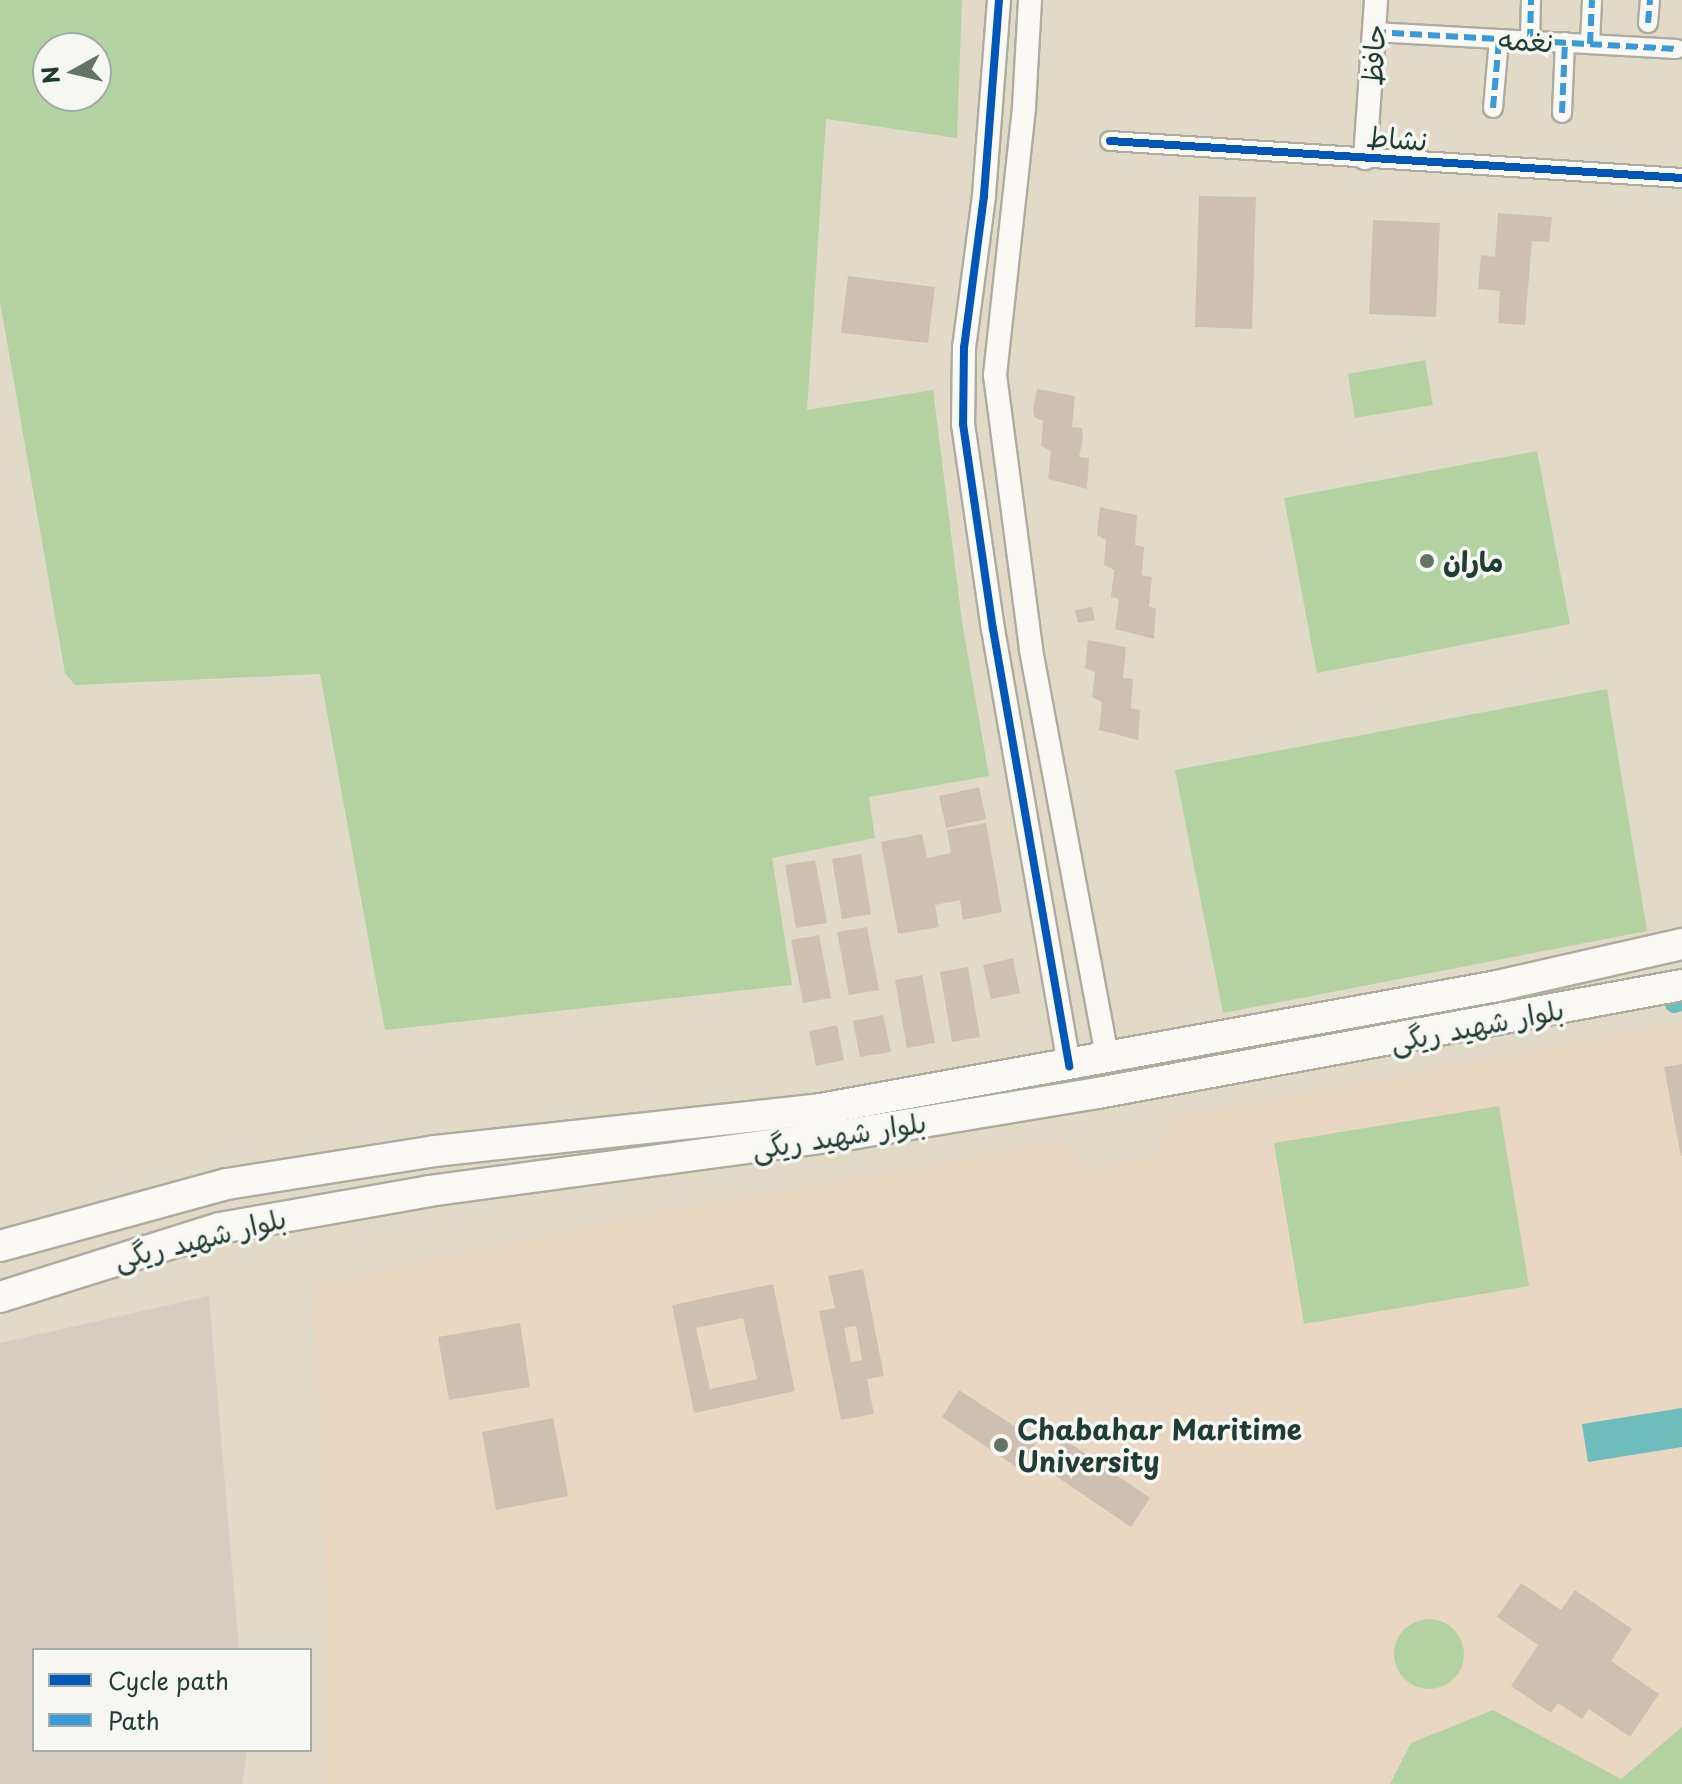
<!DOCTYPE html>
<html>
<head>
<meta charset="utf-8">
<style>
	body { margin:0 }
	#map { position:relative; width:1682px; height:1784px; overflow:hidden; background:#e0dac6; font-family:"Playpen Sans","Playpen Sans Arabic",sans-serif }
	div>[style] { position:absolute }
	[style*='--x'] { left:calc(var(--x)*1px); top:calc(var(--y)*1px); width:calc(var(--w)*1px); rotate:calc(var(--a)*1deg) }
	.built>* { inset:0; background:#ead7c2 }
	.industrial>* { inset:0; background:#d7ccc0 }
	.green>* { inset:0; background:#b3d2a1 }
	.round { border-radius:50% }
	.water>* { inset:0; background:#6fbcbd }
	.canal>* { height:18px; margin:-9px; padding:0 9px; transform-origin:9px; border-radius:9px; background:#6fbcbd }
	.building>* { inset:0; background:#cec0b0 }
	.roads { filter:drop-shadow(2px 0 #adac9f) drop-shadow(-2px 0 #adac9f) drop-shadow(0 2px #adac9f) drop-shadow(0 -2px #adac9f) }
	.minor>* { height:18px; margin:-9px; padding:0 9px; transform-origin:9px; border-radius:9px; background:#faf9f6 }
	.tertiary>* { height:22px; margin:-11px; padding:0 11px; transform-origin:11px; border-radius:11px; background:#faf9f6 }
	.trunk>* { height:30px; margin:-15px; padding:0 15px; transform-origin:15px; border-radius:15px; background:#faf9f6 }
	.quiet>* { height:6px; margin-top:-3px; transform-origin:0; background:repeating-linear-gradient(90deg,#3a99d8 0 12px,transparent 0 18px) }
	.cycleway>* { height:8px; margin:-4px; padding:0 4px; transform-origin:4px; border-radius:4px; background:#0057b8 }
	.dots>* { width:22px; height:22px; translate:-50% -50%; box-sizing:border-box; border:4px solid #f6f6f2; border-radius:50% }
	span { translate:-50% -50%; white-space:nowrap; text-align:center; line-height:1.15; -webkit-text-stroke:7px #f6f6f2; paint-order:stroke }
	.street-label { font-size:28px; color:#1f3d34 }
	.poi-label { font-size:28px; color:#1f3d34; font-weight:700 }
	.left { translate:0 -50%; text-align:left }
	.legend { position:absolute; left:32px; top:1648px; width:280px; height:104px; box-sizing:border-box; background:#f6f6f2; border:2px solid #a0aca6; margin:0; padding:10px 14px; list-style:none; font-size:24px; color:#1f3d34 }
	.legend li { display:flex; align-items:center; gap:16px; height:40px }
	.legend b { width:40px; border:2px solid #a0aca6 }
	.north { position:absolute; left:32px; top:32px; width:80px; height:80px; box-sizing:border-box; background:#f6f6f2; border:2px solid #a0aca6; border-radius:50%; rotate:262deg; font-size:22px; font-weight:700; line-height:32px; text-align:center; color:#1f3d34 }
	.north::after { content:''; display:block; margin:auto; width:28px; height:36px; background:#637467; clip-path:polygon(50% 0,100% 100%,50% 72%,0 100%) }
</style>
</head>
<body>
<div id="map">
	<div class="built">
		<div style="clip-path:polygon(1682px 1023px,1682px 1784px,325px 1784px,326px 1605px,314px 1286px,627px 1218px,1063px 1142px,1085px 1171px,1155px 1156px,1171px 1119px)"></div>
	</div>
	<div class="industrial">
		<div style="clip-path:polygon(209px 1296px,239px 1650px,34px 1650px,34px 1750px,247px 1750px,242px 1784px,0 1784px,0 1343px)"></div>
	</div>
	<div class="green">
		<div style="clip-path:polygon(evenodd,0 0,962px 0,957px 138px,826px 119px,807px 410px,933px 390px,962px 622px,989px 776px,869px 797px,875px 838px,772px 858px,792px 985px,385px 1030px,320px 674px,75px 685px,65px 673px,0 302px,0 0,48px 48px,96px 48px,96px 96px,48px 96px,48px 48px)"></div>
		<div style="clip-path:polygon(1425px 360px,1433px 405px,1355px 418px,1348px 374px)"></div>
		<div style="clip-path:polygon(1537px 451px,1570px 624px,1317px 673px,1284px 498px)"></div>
		<div style="clip-path:polygon(1607px 689px,1647px 931px,1223px 1013px,1175px 770px)"></div>
		<div style="clip-path:polygon(1499px 1106px,1529px 1286px,1304px 1324px,1274px 1143px)"></div>
		<div class="round" style="left:1394px;top:1619px;width:70px;height:70px"></div>
		<div style="clip-path:polygon(1493px 1710px,1621px 1779px,1682px 1727px,1682px 1784px,1390px 1784px,1411px 1743px)"></div>
	</div>
	<div class="water">
		<div style="clip-path:polygon(1682px 1408px,1682px 1447px,1588px 1462px,1582px 1424px)"></div>
	</div>
	<div class="canal">
		<div style="--x:1674;--y:1004;--w:8;--a:-14"></div>
	</div>
	<div class="building">
		<div style="clip-path:polygon(1199px 196px,1256px 197px,1252px 329px,1195px 327px)"></div>
		<div style="clip-path:polygon(1498px 213px,1552px 217px,1549px 242px,1532px 241px,1525px 325px,1498px 323px,1500px 291px,1478px 289px,1481px 255px,1495px 257px)"></div>
		<div style="clip-path:polygon(1373px 220px,1440px 223px,1436px 317px,1369px 314px)"></div>
		<div style="clip-path:polygon(848px 276px,935px 287px,928px 343px,841px 333px)"></div>
		<div style="clip-path:polygon(1037px 389px,1075px 396px,1072px 427px,1082px 428px,1083px 438px,1079px 457px,1089px 458px,1087px 489px,1048px 479px,1051px 451px,1041px 446px,1043px 421px,1034px 417px,1033px 409px)"></div>
		<div style="clip-path:polygon(1100px 507px,1137px 515px,1135px 545px,1144px 547px,1142px 575px,1152px 577px,1149px 607px,1156px 608px,1154px 639px,1115px 629px,1119px 599px,1111px 597px,1114px 570px,1104px 565px,1106px 540px,1097px 535px)"></div>
		<div style="clip-path:polygon(1092px 607px,1095px 620px,1078px 623px,1075px 610px)"></div>
		<div style="clip-path:polygon(1088px 640px,1126px 647px,1123px 678px,1133px 679px,1131px 708px,1140px 710px,1138px 740px,1099px 730px,1102px 702px,1092px 697px,1095px 672px,1085px 668px)"></div>
		<div style="clip-path:polygon(979px 787px,986px 819px,946px 828px,939px 796px)"></div>
		<div style="clip-path:polygon(986px 823px,1002px 912px,963px 920px,960px 900px,935px 905px,939px 927px,898px 934px,881px 842px,922px 834px,927px 858px,951px 853px,947px 830px)"></div>
		<div style="clip-path:polygon(861px 854px,871px 914px,842px 919px,832px 859px)"></div>
		<div style="clip-path:polygon(815px 860px,827px 923px,796px 928px,785px 865px)"></div>
		<div style="clip-path:polygon(867px 927px,879px 990px,849px 995px,837px 932px)"></div>
		<div style="clip-path:polygon(819px 935px,831px 998px,803px 1003px,791px 940px)"></div>
		<div style="clip-path:polygon(1013px 958px,1020px 993px,991px 999px,983px 965px)"></div>
		<div style="clip-path:polygon(968px 967px,980px 1037px,952px 1042px,940px 972px)"></div>
		<div style="clip-path:polygon(922px 975px,935px 1043px,907px 1048px,895px 980px)"></div>
		<div style="clip-path:polygon(883px 1015px,891px 1052px,860px 1057px,853px 1021px)"></div>
		<div style="clip-path:polygon(837px 1025px,844px 1060px,816px 1066px,809px 1031px)"></div>
		<div style="clip-path:polygon(1682px 1064px,1682px 1156px,1681px 1156px,1664px 1067px)"></div>
		<div style="clip-path:polygon(evenodd,863px 1269px,884px 1376px,867px 1379px,874px 1414px,841px 1420px,819px 1311px,835px 1308px,828px 1276px,863px 1269px,856px 1326px,862px 1360px,851px 1362px,844px 1328px,856px 1326px)"></div>
		<div style="clip-path:polygon(evenodd,773px 1284px,795px 1391px,694px 1413px,672px 1305px,773px 1284px,743px 1318px,757px 1379px,710px 1389px,696px 1328px,743px 1318px)"></div>
		<div style="clip-path:polygon(520px 1323px,530px 1387px,449px 1400px,438px 1337px)"></div>
		<div style="clip-path:polygon(959px 1390px,1037px 1441px,1019px 1469px,942px 1417px)"></div>
		<div style="clip-path:polygon(553px 1418px,568px 1496px,496px 1510px,482px 1432px)"></div>
		<div style="clip-path:polygon(1064px 1439px,1150px 1498px,1131px 1527px,1044px 1468px)"></div>
		<div style="clip-path:polygon(1521px 1583px,1561px 1610px,1575px 1590px,1632px 1629px,1611px 1661px,1659px 1694px,1630px 1737px,1589px 1709px,1582px 1719px,1558px 1703px,1551px 1713px,1511px 1686px,1538px 1645px,1497px 1617px)"></div>
	</div>
	<div class="roads">
		<div class="minor">
			<div style="--x:1648;--y:23;--w:23;--a:-85"></div>
			<div style="--x:1374;--y:32;--w:303;--a:3.2"></div>
			<div style="--x:1530;--y:41;--w:41;--a:-88.6"></div>
			<div style="--x:1590;--y:44;--w:44;--a:-87.4"></div>
			<div style="--x:1493;--y:108;--w:69;--a:-85"></div>
			<div style="--x:1562;--y:113;--w:71;--a:-87.6"></div>
			<div style="--x:1110;--y:141;--w:573;--a:3.7"></div>
		</div>
		<div class="tertiary">
			<div style="--x:999;--y:0;--w:197;--a:94.4"></div>
			<div style="--x:984;--y:196;--w:152;--a:97.5"></div>
			<div style="--x:964;--y:347;--w:77;--a:90.7"></div>
			<div style="--x:963;--y:424;--w:207;--a:81.7"></div>
			<div style="--x:993;--y:629;--w:444;--a:80.1"></div>
			<div style="--x:1030;--y:0;--w:108;--a:93.2"></div>
			<div style="--x:1024;--y:108;--w:269;--a:96.2"></div>
			<div style="--x:995;--y:375;--w:277;--a:82.5"></div>
			<div style="--x:1031;--y:650;--w:417;--a:79.4"></div>
			<div style="--x:1365;--y:158;--w:158;--a:-86"></div>
		</div>
		<div class="trunk">
			<div style="--x:0;--y:1246;--w:235;--a:-15.3"></div>
			<div style="--x:227;--y:1184;--w:211;--a:-9"></div>
			<div style="--x:435;--y:1151;--w:382;--a:-6.2"></div>
			<div style="--x:815;--y:1110;--w:693;--a:-10.3"></div>
			<div style="--x:1497;--y:986;--w:190;--a:-12.8"></div>
			<div style="--x:0;--y:1297;--w:231;--a:-17.4"></div>
			<div style="--x:220;--y:1228;--w:212;--a:-10"></div>
			<div style="--x:429;--y:1191;--w:431;--a:-7.7"></div>
			<div style="--x:856;--y:1133;--w:245;--a:-9.4"></div>
			<div style="--x:1098;--y:1093;--w:594;--a:-10.48"></div>
		</div>
	</div>
	<div class="quiet">
		<div style="--x:1648;--y:23;--w:23;--a:-85"></div>
		<div style="--x:1374;--y:32;--w:303;--a:3.2"></div>
		<div style="--x:1530;--y:41;--w:41;--a:-88.6"></div>
		<div style="--x:1590;--y:44;--w:44;--a:-87.4"></div>
		<div style="--x:1493;--y:108;--w:69;--a:-85"></div>
		<div style="--x:1562;--y:113;--w:71;--a:-87.6"></div>
	</div>
	<div class="cycleway">
		<div style="--x:999;--y:0;--w:197;--a:94.4"></div>
		<div style="--x:984;--y:196;--w:152;--a:97.5"></div>
		<div style="--x:964;--y:347;--w:77;--a:90.7"></div>
		<div style="--x:963;--y:424;--w:207;--a:81.7"></div>
		<div style="--x:993;--y:629;--w:444;--a:80.1"></div>
		<div style="--x:1110;--y:141;--w:573;--a:3.7"></div>
	</div>
	<div class="dots">
		<div style="left:1427px;top:561px;background:#637467"></div>
		<div style="left:1001px;top:1445px;background:#637467"></div>
	</div>
	<div class="street-label">
		<span style="left:1526px;top:40px;rotate:3deg">نغمه</span>
		<span style="left:1373px;top:55px;rotate:-87deg">حافظ</span>
		<span style="left:1397px;top:138px;rotate:4deg">نشاط</span>
		<span style="left:1477px;top:1025px;rotate:-11deg">بلوار شهید ریگی</span>
		<span style="left:839px;top:1135px;rotate:-9deg">بلوار شهید ریگی</span>
		<span style="left:200px;top:1238px;rotate:-14deg">بلوار شهید ریگی</span>
	</div>
	<div class="poi-label">
		<span class="left" style="left:1443px;top:561px">ماران</span>
		<span class="left" style="left:1017px;top:1445px">Chabahar Maritime<br>University</span>
	</div>
	<ul class="legend">
	<li><b style="height:10px;background:#0057b8"></b>Cycle path</li>
	<li><b style="height:10px;background:#3a99d8"></b>Path</li>
	</ul>
	<div class="north">N</div>
</div>
</body>
</html>
